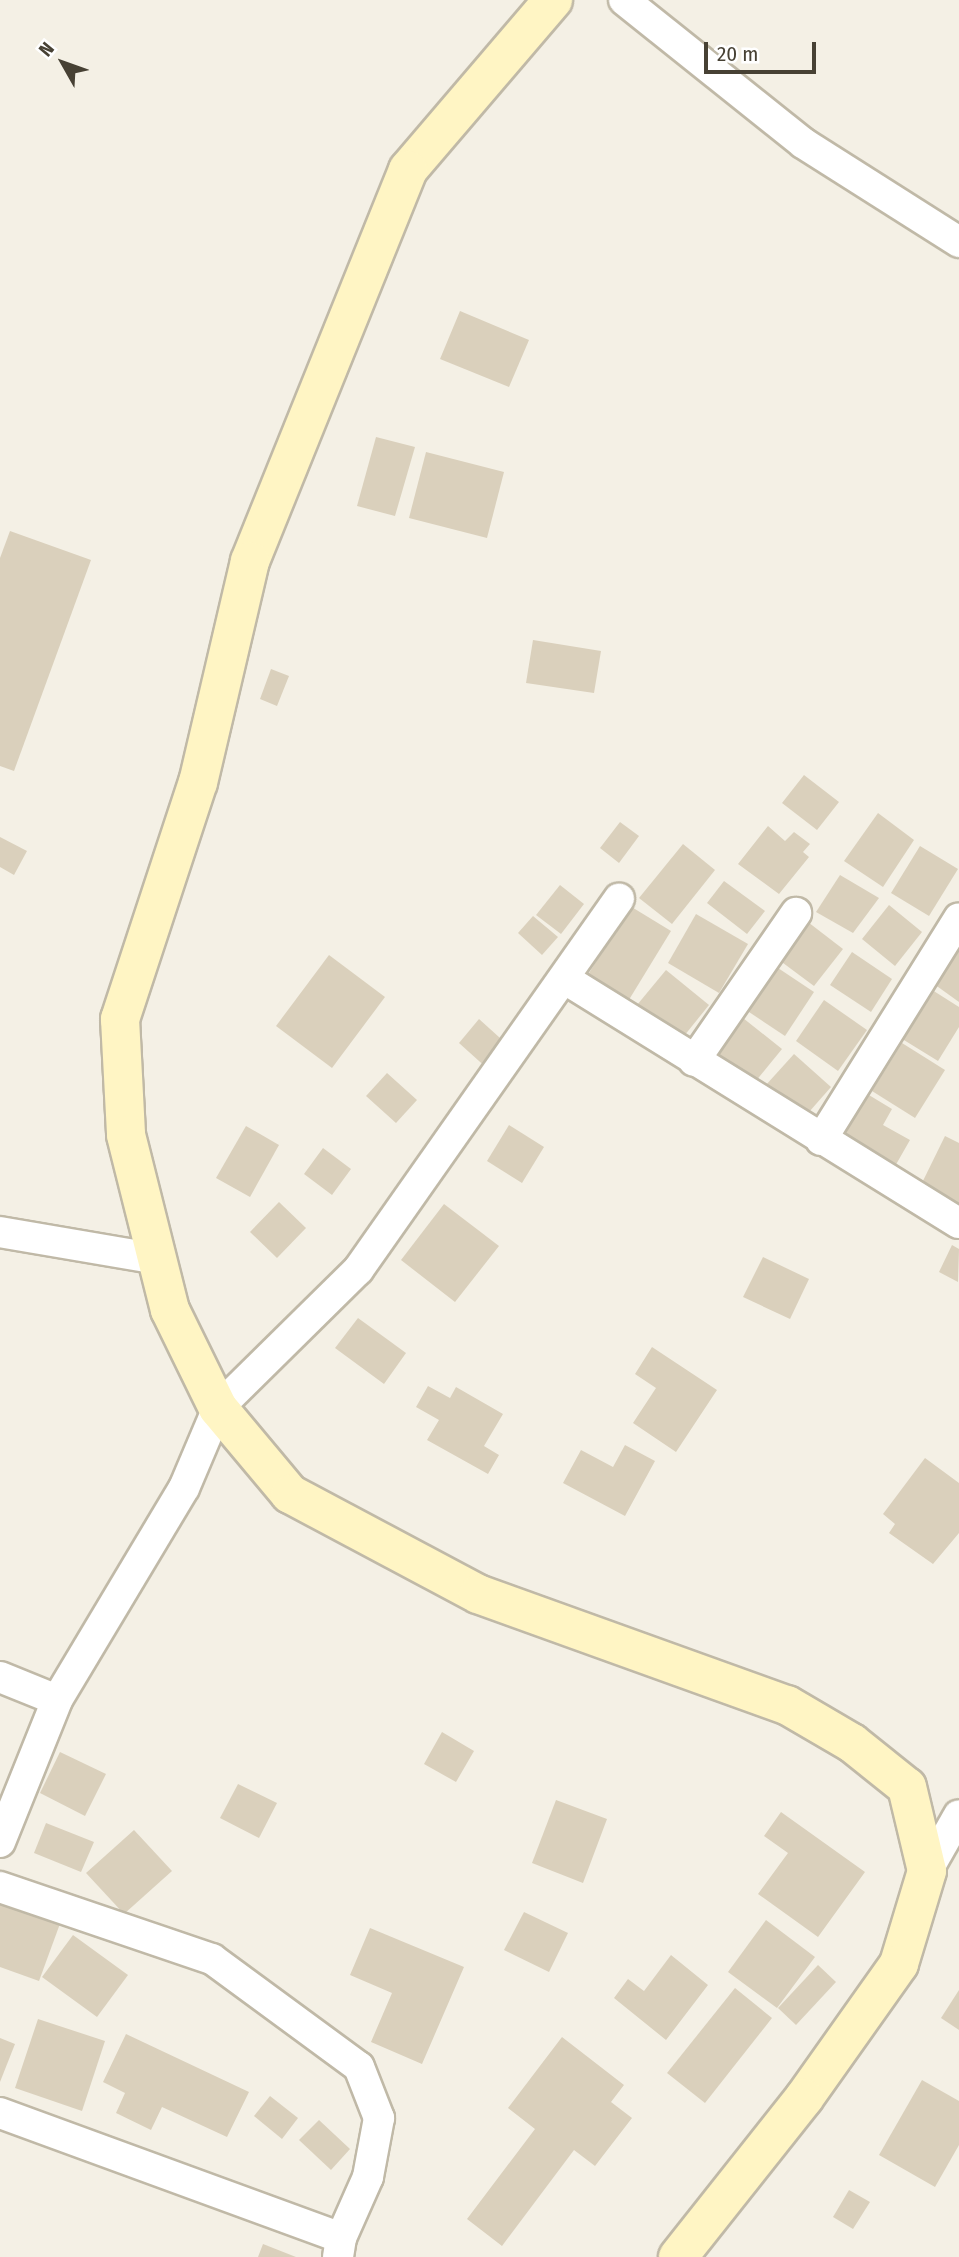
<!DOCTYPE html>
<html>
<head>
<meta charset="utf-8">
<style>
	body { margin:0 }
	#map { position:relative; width:959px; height:2257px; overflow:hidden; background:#f4f0e5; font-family:"Fira Sans Condensed",sans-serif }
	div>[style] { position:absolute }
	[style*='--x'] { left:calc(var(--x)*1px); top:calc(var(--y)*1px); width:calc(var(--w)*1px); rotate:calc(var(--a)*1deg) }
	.building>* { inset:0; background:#dad0bc }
	.roads { filter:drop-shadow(2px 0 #c0b9a7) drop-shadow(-2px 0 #c0b9a7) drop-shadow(0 2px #c0b9a7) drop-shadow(0 -2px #c0b9a7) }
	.street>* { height:30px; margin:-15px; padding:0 15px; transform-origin:15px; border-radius:15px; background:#fff }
	.secondary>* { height:38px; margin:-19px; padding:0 19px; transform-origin:19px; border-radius:19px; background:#fff5c4 }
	span { translate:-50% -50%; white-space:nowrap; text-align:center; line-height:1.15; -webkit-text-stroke:6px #fff; paint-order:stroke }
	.north { position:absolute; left:28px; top:28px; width:70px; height:70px; -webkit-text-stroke:5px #fff; paint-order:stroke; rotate:310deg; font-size:19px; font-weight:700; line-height:28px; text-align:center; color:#474134 }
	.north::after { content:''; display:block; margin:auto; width:24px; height:32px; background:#474134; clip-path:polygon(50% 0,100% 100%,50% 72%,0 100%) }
	.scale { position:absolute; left:704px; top:42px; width:112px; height:32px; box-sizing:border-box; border:4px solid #474134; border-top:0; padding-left:9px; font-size:21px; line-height:24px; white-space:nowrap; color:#474134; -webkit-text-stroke:5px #fff; paint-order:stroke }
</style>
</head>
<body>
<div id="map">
	<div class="building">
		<div style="clip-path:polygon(460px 311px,529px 340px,509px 387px,440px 359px)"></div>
		<div style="clip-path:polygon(376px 437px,415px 447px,395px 516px,357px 506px)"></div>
		<div style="clip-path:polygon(426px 452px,504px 472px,487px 538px,409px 518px)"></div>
		<div style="clip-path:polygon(10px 531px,91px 560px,14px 771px,0 766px,0 558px)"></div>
		<div style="clip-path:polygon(533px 640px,601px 651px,594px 693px,526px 683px)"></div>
		<div style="clip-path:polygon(271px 669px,289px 676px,277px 706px,260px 699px)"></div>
		<div style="clip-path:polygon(804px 775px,839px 802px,817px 830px,782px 803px)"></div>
		<div style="clip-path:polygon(878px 813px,914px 840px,883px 887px,844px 861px)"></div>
		<div style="clip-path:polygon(620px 822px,639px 836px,619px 863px,600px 848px)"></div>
		<div style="clip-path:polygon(768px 826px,785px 841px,794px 832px,810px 844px,803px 852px,809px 857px,779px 894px,738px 864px)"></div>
		<div style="clip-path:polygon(0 837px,27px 851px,14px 875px,0 867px)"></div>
		<div style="clip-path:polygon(683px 844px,715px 870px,672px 924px,639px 898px)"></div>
		<div style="clip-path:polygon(920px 846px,958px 869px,929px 916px,891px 893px)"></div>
		<div style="clip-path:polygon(840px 875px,879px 898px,853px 933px,816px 912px)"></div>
		<div style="clip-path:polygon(724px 881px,765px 911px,747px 934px,707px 903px)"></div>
		<div style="clip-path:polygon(560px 885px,584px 904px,561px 934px,536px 915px)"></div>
		<div style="clip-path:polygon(889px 905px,922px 932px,895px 966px,862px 939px)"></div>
		<div style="clip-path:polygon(630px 906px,671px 931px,627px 1003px,586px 978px)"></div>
		<div style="clip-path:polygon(696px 914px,748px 944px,719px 993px,668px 963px)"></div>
		<div style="clip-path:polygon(533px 916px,558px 937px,542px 955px,518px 933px)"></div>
		<div style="clip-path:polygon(804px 919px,843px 949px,814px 986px,775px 957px)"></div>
		<div style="clip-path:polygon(959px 937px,959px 1002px,927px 979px)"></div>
		<div style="clip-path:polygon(852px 952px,892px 979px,871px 1012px,830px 985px)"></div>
		<div style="clip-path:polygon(329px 955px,385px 997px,332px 1068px,276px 1026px)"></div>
		<div style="clip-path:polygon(772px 964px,814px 992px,785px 1036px,743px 1008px)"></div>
		<div style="clip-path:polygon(666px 970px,709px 1005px,680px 1041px,637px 1005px)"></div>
		<div style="clip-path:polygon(929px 988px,959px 1007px,959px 1027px,938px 1061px,899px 1037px)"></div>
		<div style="clip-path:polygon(824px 1000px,867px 1030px,838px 1071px,796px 1041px)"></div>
		<div style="clip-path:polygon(743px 1018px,782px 1049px,751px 1087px,713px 1057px)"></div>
		<div style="clip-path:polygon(479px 1019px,510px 1047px,489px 1070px,459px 1043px)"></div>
		<div style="clip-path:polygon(902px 1043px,945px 1070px,915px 1118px,872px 1091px)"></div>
		<div style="clip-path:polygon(794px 1054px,831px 1087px,802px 1120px,765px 1086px)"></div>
		<div style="clip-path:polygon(387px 1073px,417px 1100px,396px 1123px,366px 1096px)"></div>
		<div style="clip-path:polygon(859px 1089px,892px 1109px,883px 1125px,910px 1140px,890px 1175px,829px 1139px)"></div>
		<div style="clip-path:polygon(509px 1125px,544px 1147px,522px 1183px,487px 1161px)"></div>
		<div style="clip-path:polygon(246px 1126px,279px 1145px,250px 1197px,216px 1178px)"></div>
		<div style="clip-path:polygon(945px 1136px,959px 1143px,959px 1209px,919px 1189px)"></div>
		<div style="clip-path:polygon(323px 1148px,351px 1169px,332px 1195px,304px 1174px)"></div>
		<div style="clip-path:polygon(279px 1202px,306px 1228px,277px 1258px,250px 1232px)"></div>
		<div style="clip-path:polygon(444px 1204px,499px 1246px,455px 1302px,401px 1260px)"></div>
		<div style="clip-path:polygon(952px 1245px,959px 1249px,958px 1282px,939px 1272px)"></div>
		<div style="clip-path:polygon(763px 1257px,809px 1279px,790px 1319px,743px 1297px)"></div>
		<div style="clip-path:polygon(358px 1318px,406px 1353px,384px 1384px,335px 1348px)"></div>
		<div style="clip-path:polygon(652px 1347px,717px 1390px,676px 1452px,633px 1423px,656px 1388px,635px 1374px)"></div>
		<div style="clip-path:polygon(428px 1386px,450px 1398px,456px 1387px,503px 1414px,484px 1446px,499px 1455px,488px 1474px,427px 1440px,439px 1420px,416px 1407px)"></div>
		<div style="clip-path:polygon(625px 1445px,655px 1461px,625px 1516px,563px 1483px,581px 1450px,613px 1467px)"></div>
		<div style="clip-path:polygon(925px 1458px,959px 1483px,959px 1533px,933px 1564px,889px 1533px,895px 1524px,883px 1514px)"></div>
		<div style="clip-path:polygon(442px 1732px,474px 1751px,456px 1782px,424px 1764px)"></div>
		<div style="clip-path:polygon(60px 1752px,106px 1774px,85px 1816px,40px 1793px)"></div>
		<div style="clip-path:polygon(238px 1784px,277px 1803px,259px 1838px,220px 1818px)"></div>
		<div style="clip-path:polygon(556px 1800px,607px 1819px,583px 1883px,532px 1863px)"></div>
		<div style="clip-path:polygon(781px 1812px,865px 1872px,818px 1937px,758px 1894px,788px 1853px,764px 1836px)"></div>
		<div style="clip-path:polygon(46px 1823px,94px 1842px,81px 1872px,34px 1853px)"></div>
		<div style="clip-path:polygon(134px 1830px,172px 1871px,124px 1914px,86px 1873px)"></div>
		<div style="clip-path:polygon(0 1900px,61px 1921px,39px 1981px,0 1967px)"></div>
		<div style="clip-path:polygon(524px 1912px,568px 1933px,549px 1972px,504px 1950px)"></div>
		<div style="clip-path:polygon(766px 1920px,815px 1957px,777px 2008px,728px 1972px)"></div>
		<div style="clip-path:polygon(370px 1928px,464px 1967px,422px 2064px,371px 2042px,392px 1993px,350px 1975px)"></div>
		<div style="clip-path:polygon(73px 1935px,128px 1975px,97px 2017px,42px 1977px)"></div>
		<div style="clip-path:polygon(671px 1955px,708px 1985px,666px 2040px,614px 1998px,628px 1979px,644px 1991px)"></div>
		<div style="clip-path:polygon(818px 1965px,836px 1982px,796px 2025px,778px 2008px)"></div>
		<div style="clip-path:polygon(735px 1988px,772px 2018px,705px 2103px,667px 2073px)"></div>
		<div style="clip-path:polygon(959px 1990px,959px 2030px,941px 2018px)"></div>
		<div style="clip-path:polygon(38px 2019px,105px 2041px,82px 2111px,15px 2088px)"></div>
		<div style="clip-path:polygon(126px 2034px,249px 2092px,227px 2137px,162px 2107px,151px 2130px,116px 2113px,125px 2093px,103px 2082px)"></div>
		<div style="clip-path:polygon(562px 2037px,624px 2085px,611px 2102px,632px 2118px,595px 2166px,574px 2150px,502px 2246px,467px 2219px,535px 2129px,508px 2108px)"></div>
		<div style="clip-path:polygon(0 2038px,15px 2044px,0 2082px)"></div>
		<div style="clip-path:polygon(922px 2080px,959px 2101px,959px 2145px,935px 2187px,879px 2155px)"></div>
		<div style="clip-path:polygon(270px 2096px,298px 2118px,282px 2139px,254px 2116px)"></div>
		<div style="clip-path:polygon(319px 2120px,350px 2149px,331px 2170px,299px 2140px)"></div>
		<div style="clip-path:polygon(849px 2190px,870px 2202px,853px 2229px,833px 2217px)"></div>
		<div style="clip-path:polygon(263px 2244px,296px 2257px,258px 2257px)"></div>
	</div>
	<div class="roads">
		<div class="street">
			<div style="--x:624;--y:0;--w:229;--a:38.6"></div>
			<div style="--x:803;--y:143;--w:185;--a:32.4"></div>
			<div style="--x:565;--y:979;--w:463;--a:31.8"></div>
			<div style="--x:694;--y:1061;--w:180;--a:-55.4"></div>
			<div style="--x:821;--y:1140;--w:261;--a:-58.1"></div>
			<div style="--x:0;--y:1232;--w:160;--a:9.7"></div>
			<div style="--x:0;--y:1677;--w:61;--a:22"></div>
			<div style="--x:0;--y:1842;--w:153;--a:-68.1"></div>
			<div style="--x:57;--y:1700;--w:247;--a:-59.1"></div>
			<div style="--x:184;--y:1488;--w:87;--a:-67"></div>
			<div style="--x:218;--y:1408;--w:197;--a:-44.6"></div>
			<div style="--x:358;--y:1270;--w:454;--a:-54.9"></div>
			<div style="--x:927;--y:1871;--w:64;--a:-60.3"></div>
			<div style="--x:0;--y:1887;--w:224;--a:18.8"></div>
			<div style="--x:212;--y:1959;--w:182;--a:36.3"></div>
			<div style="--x:359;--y:2067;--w:55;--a:68.6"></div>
			<div style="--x:379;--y:2118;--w:60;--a:100.6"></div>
			<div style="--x:368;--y:2177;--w:67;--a:113.9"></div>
			<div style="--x:341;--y:2238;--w:19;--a:99"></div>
			<div style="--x:0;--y:2113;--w:363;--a:20.1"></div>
		</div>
		<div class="secondary">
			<div style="--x:553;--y:0;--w:223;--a:130.5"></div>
			<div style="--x:408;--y:170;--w:422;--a:112"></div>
			<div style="--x:250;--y:561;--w:227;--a:103.2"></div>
			<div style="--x:198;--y:782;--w:250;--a:108.2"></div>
			<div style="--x:120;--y:1019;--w:116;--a:87"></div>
			<div style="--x:126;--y:1135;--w:180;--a:75.9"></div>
			<div style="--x:170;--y:1310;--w:109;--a:63.9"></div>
			<div style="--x:218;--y:1408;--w:112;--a:50.1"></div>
			<div style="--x:290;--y:1494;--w:213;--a:28"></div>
			<div style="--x:478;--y:1594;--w:328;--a:19.8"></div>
			<div style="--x:787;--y:1705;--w:75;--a:30.3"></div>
			<div style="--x:852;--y:1743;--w:70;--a:38.7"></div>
			<div style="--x:907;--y:1787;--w:86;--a:76.6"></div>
			<div style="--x:927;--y:1871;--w:97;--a:106.8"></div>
			<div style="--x:899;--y:1964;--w:164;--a:125.3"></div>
			<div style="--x:804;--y:2098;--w:203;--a:128.4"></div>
		</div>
	</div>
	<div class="north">N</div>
	<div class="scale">20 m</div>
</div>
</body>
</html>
